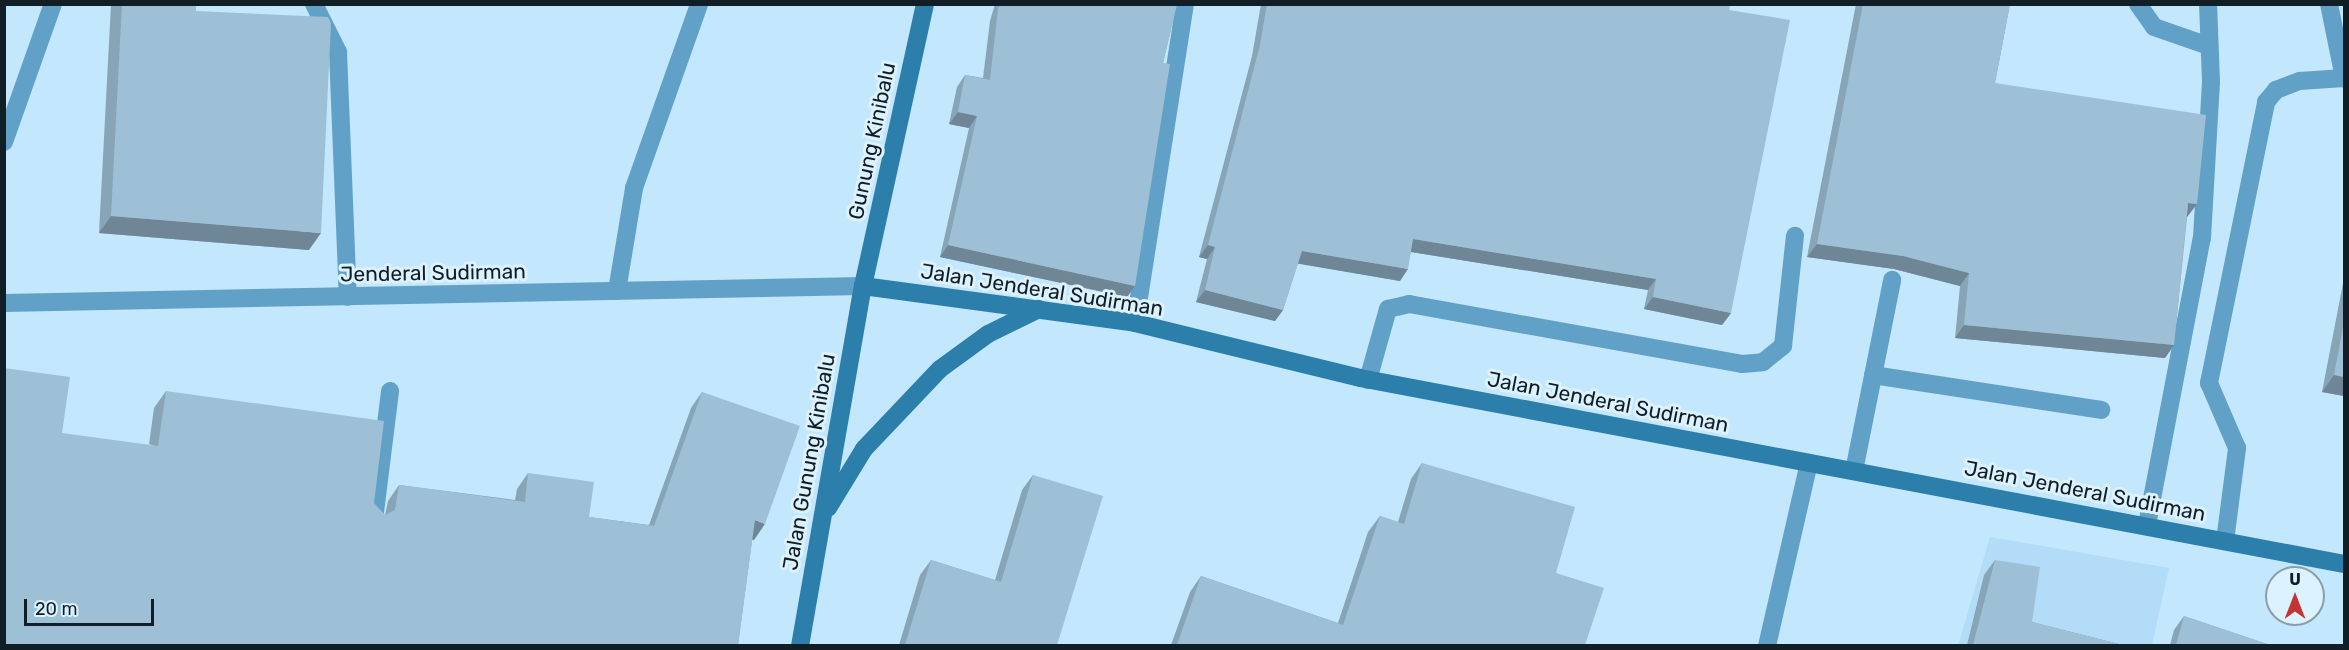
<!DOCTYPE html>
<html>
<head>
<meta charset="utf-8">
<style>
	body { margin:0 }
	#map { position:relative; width:2349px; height:650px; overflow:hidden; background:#c3e7fd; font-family:Rubik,sans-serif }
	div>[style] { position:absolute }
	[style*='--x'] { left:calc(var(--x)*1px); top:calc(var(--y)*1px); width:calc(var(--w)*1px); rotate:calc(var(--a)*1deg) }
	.built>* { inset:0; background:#b2dcf7 }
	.lane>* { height:18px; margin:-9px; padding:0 9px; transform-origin:9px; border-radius:9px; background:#62a1c7 }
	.street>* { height:18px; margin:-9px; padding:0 9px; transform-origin:9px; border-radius:9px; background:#62a1c7 }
	.secondary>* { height:18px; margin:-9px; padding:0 9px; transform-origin:9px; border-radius:9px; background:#2b7faa }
	.wall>* { inset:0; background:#88a5b8 }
	.shaded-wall>* { inset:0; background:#6f8696 }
	.building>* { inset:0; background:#9ec0d6 }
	span { translate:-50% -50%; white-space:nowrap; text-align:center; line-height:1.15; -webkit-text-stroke:6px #ddf2ff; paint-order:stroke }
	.street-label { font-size:21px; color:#111e26 }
	.frame { position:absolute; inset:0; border:6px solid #111e26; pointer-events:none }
	.north { position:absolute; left:2265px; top:566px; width:60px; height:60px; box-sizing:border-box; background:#ddf2ff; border:2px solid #8b9da8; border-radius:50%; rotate:0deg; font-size:16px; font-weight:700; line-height:24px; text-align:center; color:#111e26 }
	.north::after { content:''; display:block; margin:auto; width:21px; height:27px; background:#c33433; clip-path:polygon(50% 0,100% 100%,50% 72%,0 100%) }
	.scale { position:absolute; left:24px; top:599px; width:130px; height:27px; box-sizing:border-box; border:3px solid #111e26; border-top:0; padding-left:8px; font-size:18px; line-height:21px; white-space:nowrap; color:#111e26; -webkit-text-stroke:4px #ddf2ff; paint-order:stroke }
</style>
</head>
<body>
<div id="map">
	<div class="built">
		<div style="clip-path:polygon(1990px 537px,2169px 568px,2152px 645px,1958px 646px)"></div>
	</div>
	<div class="lane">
		<div style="--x:2138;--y:4;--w:28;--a:55"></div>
		<div style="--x:2154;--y:27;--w:58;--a:19.1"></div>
		<div style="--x:2329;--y:4;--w:76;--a:78.5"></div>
		<div style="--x:4;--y:142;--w:146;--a:-70.5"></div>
		<div style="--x:617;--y:291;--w:104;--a:-80.6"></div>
		<div style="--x:634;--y:188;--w:195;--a:-70.5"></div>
		<div style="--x:1873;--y:375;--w:231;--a:8.7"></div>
		<div style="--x:1854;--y:471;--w:195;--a:-78.7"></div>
		<div style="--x:374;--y:520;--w:130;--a:-82.9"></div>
		<div style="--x:2147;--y:525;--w:292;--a:-79.2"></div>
		<div style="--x:2202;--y:238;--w:157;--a:-86.7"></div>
		<div style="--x:2211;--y:81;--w:77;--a:-92.2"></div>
		<div style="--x:2225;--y:541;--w:94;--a:-82.6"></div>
		<div style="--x:2237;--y:448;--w:71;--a:-113.3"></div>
		<div style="--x:2209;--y:383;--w:287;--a:-78.5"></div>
		<div style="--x:2266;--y:102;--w:16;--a:-50"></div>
		<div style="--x:2276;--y:90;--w:26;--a:-21"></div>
		<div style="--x:2300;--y:81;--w:44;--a:-3.9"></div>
		<div style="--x:1767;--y:646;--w:188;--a:-77.1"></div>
	</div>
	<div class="street">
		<div style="--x:314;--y:4;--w:54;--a:63.4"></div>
		<div style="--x:338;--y:52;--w:245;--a:87.7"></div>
		<div style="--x:4;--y:303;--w:859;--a:-1.13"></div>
		<div style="--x:1135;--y:323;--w:323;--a:-81.1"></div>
		<div style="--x:1368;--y:380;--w:74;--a:-74.3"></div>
		<div style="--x:1388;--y:309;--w:22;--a:-13"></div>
		<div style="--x:1409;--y:304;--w:338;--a:10.2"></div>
		<div style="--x:1742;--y:364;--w:21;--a:-5"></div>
		<div style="--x:1763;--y:362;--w:26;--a:-39"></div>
		<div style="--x:1783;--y:346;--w:111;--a:-83.8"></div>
	</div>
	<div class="secondary">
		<div style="--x:863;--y:286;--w:275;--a:7.7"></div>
		<div style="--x:1135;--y:323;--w:232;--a:13.7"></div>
		<div style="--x:1360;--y:378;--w:1001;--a:10.7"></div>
		<div style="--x:828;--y:508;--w:69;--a:-58.6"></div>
		<div style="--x:864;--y:449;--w:110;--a:-46.5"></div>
		<div style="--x:940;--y:369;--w:59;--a:-36.1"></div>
		<div style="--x:988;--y:334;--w:57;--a:-26.1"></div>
		<div style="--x:800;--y:646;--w:365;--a:-80.1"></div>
		<div style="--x:863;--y:286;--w:289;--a:-77.6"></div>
	</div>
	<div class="wall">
		<div style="clip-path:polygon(111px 4px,196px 4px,196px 11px,309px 250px,99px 233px)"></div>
		<div style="clip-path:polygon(995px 4px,1177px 4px,1163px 63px,1135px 286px,1127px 297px,940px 257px,969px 128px,949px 124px,957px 87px,965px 75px,983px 78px,990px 21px)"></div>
		<div style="clip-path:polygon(1261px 4px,1730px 4px,1729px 10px,1731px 313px,1722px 325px,1644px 309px,1648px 290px,1411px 252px,1400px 281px,1298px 263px,1283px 310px,1275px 321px,1196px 302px,1207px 259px,1199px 257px,1252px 56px)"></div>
		<div style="clip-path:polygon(1856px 4px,2010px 4px,1995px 83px,2197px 204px,2187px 217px,2174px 345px,2165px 358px,1955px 338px,1960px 286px,1894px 269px,1807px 257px)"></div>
		<div style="clip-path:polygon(2344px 278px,2344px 396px,2322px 392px)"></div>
		<div style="clip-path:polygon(166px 391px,374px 503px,385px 515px,388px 501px,399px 485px,515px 500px,517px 489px,528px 473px,589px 517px,649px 525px,691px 408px,702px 392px,754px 540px,752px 540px,738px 645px,149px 444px,154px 408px)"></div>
		<div style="clip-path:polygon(1422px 463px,1556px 573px,1585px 645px,1171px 645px,1190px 592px,1201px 576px,1338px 623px,1368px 532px,1380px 516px,1398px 522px,1411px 479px)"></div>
		<div style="clip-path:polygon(1033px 475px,1057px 645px,899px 645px,920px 575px,931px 560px,995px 580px,1022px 490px)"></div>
		<div style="clip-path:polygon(1995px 560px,2032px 622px,2123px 645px,1967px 645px,1984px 575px)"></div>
		<div style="clip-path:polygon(2184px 616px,2270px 645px,2170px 645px,2174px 630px)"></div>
	</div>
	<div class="shaded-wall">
		<div style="clip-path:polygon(958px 112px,977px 116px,969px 128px,949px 124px)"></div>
		<div style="clip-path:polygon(2188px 203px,2197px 204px,2187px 217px)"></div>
		<div style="clip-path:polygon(111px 216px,321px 233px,309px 250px,99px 233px)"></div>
		<div style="clip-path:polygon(1413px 239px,1656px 279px,1648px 290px,1405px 251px)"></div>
		<div style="clip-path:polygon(1817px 244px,1903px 256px,1969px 273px,1960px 286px,1894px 269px,1807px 257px)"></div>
		<div style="clip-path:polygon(948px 245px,1135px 286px,1127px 297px,940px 257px)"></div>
		<div style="clip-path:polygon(1208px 245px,1215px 247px,1207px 259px,1199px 257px)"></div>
		<div style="clip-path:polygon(1302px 251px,1408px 269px,1400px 281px,1294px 263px)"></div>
		<div style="clip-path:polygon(1205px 290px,1283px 310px,1275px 321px,1196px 302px)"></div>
		<div style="clip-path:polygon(1653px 297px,1731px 313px,1722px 325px,1644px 309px)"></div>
		<div style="clip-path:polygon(1964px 325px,2174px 345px,2165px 358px,1955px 338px)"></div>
		<div style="clip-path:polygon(2334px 375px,2344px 377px,2344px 396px,2322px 392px)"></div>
		<div style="clip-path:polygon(755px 520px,765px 524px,754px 540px,743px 537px)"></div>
	</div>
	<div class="building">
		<div style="clip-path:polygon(122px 4px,196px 4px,196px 11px,328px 17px,331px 23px,321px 233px,111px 216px)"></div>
		<div style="clip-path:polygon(1000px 4px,1177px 4px,1163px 63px,1170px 64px,1135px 286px,948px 245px,977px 116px,958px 112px,965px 75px,990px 80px,998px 9px)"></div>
		<div style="clip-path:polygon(1267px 4px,1730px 4px,1729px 10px,1790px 20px,1731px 313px,1653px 297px,1656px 279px,1413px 239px,1408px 269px,1302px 251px,1283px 310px,1205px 290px,1215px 247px,1208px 245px,1260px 45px)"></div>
		<div style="clip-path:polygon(1863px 4px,2010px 4px,1995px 83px,2206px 115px,2197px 204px,2188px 203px,2174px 345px,1964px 325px,1969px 273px,1903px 256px,1817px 244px)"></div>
		<div style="clip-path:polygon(2344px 322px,2344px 377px,2334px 375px)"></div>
		<div style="clip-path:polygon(4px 368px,70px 377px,62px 433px,158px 446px,166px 391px,384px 421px,374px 503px,385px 515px,395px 510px,399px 485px,525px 502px,528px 473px,594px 482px,589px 517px,654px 526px,702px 392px,800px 426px,765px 524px,755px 520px,738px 645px,4px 645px)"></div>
		<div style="clip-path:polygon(1422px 463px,1575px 507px,1556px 573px,1604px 588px,1585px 645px,1177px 645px,1201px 576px,1343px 625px,1380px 516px,1404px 524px)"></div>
		<div style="clip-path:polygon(1033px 475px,1103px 496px,1057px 645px,905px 645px,931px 560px,1001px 582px)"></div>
		<div style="clip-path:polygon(1995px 560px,2040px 567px,2032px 622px,2123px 645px,1973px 645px)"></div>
		<div style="clip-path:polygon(2184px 616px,2270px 645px,2176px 645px)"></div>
	</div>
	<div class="street-label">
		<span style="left:872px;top:141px;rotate:-78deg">Gunung Kinibalu</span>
		<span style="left:433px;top:273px;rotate:-1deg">Jenderal Sudirman</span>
		<span style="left:1042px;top:290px;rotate:9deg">Jalan Jenderal Sudirman</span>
		<span style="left:1608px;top:402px;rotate:11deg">Jalan Jenderal Sudirman</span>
		<span style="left:809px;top:462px;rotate:-80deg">Jalan Gunung Kinibalu</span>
		<span style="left:2085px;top:491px;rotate:11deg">Jalan Jenderal Sudirman</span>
	</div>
	<div class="frame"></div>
	<div class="north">U</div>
	<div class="scale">20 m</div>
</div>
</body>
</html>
